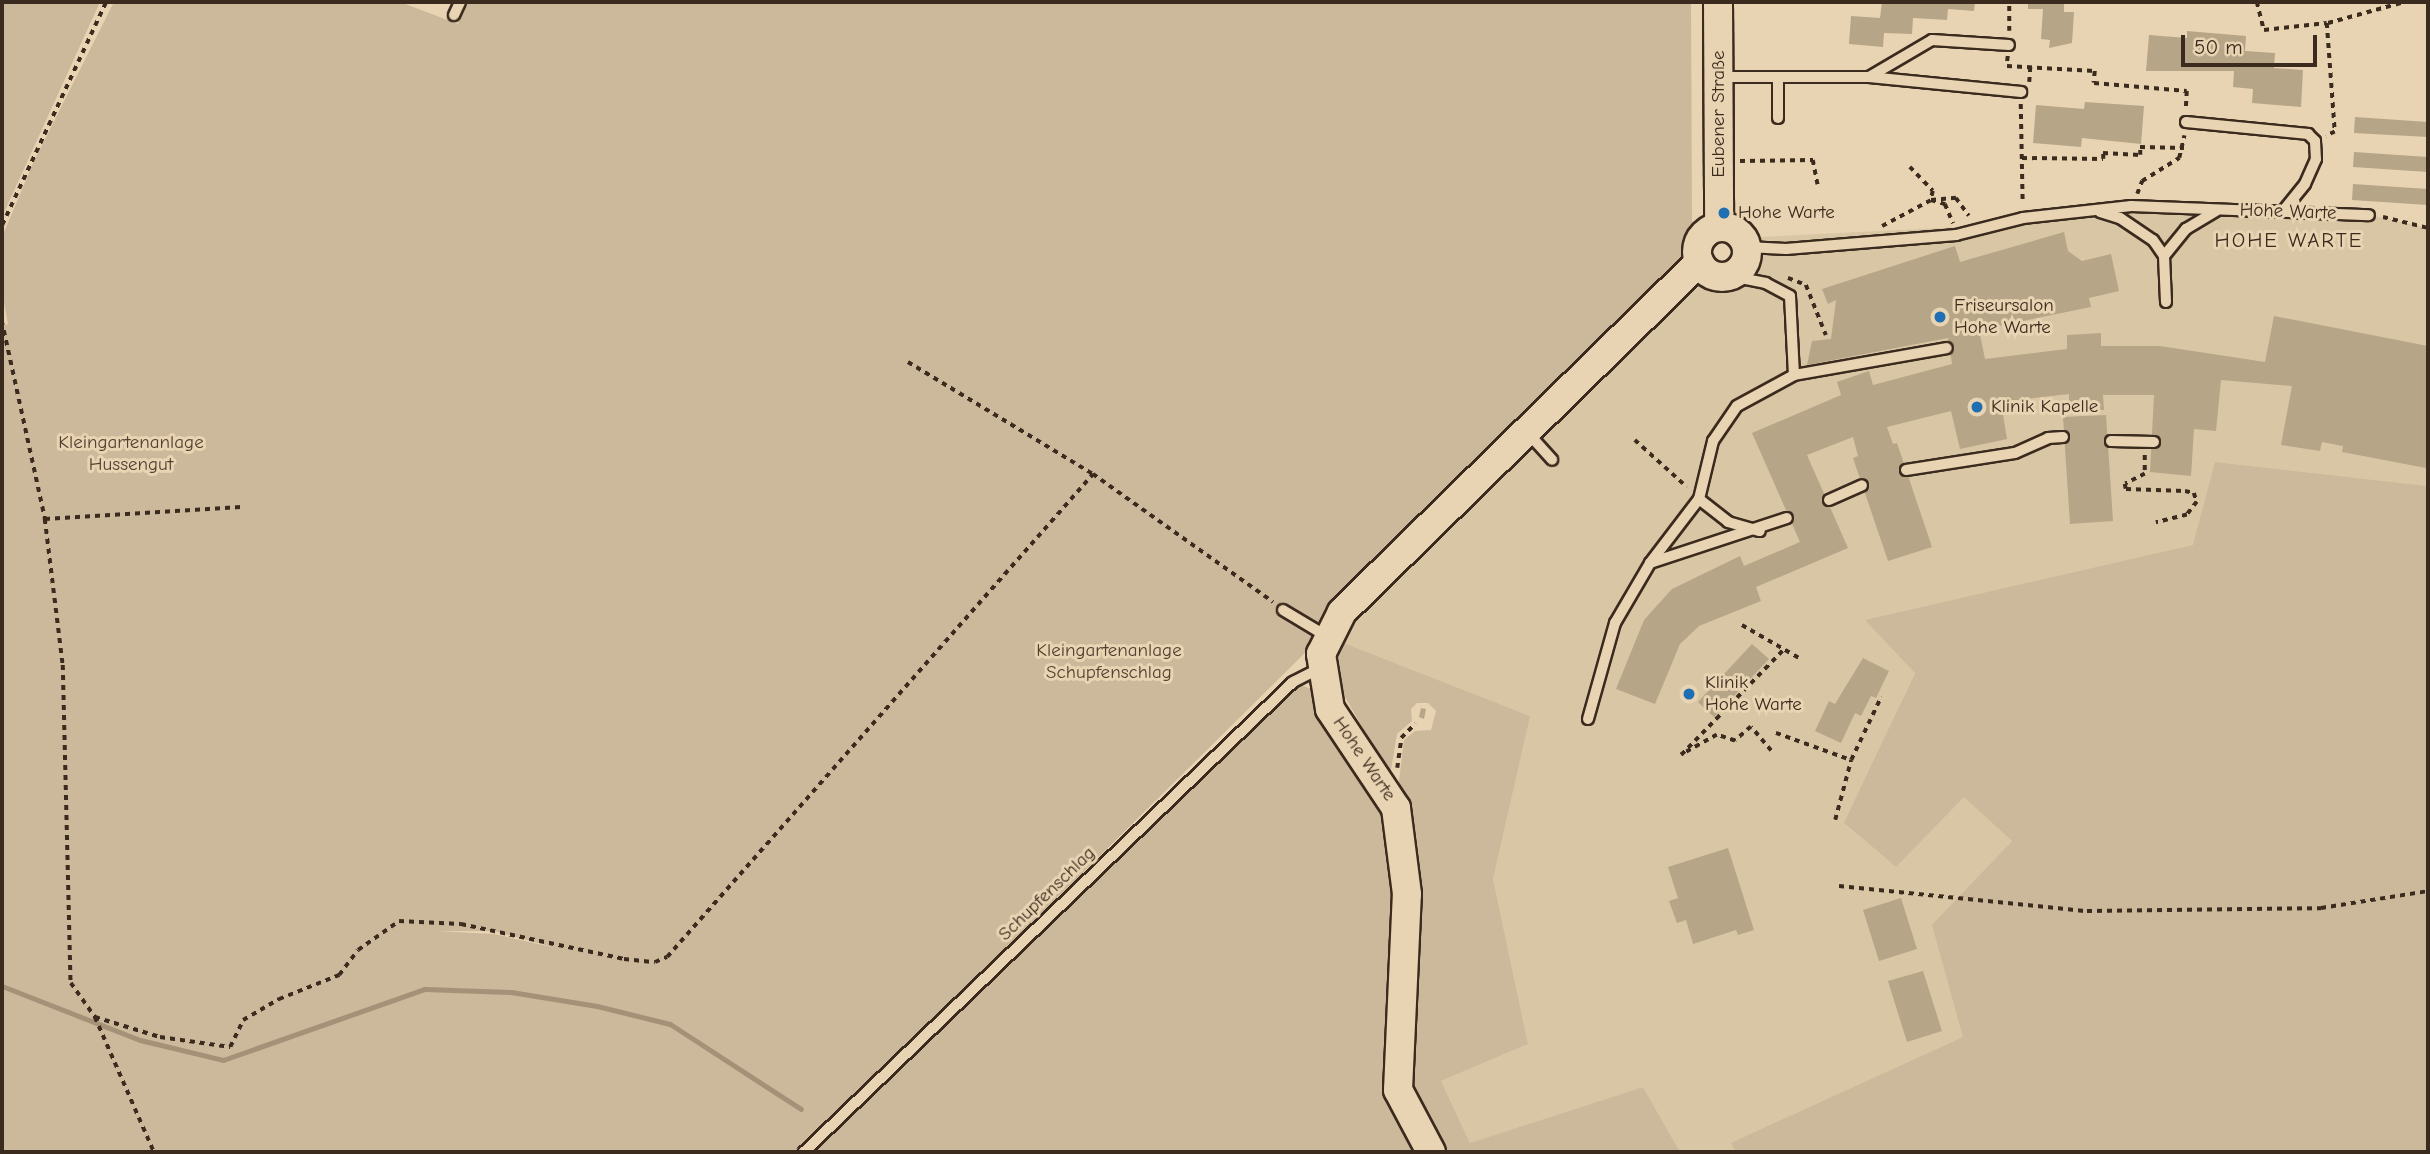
<!DOCTYPE html>
<html>
<head>
<meta charset="utf-8">
<style>
	body { margin:0 }
	#map { position:relative; width:2430px; height:1154px; overflow:hidden; background:#e8d4b2; font-family:"Comic Neue",sans-serif }
	div>[style] { position:absolute }
	[style*='--x'] { left:calc(var(--x)*1px); top:calc(var(--y)*1px); width:calc(var(--w)*1px); rotate:calc(var(--a)*1deg) }
	.built>* { inset:0; background:#d9c6a5 }
	.green>* { inset:0; background:#ccb89a }
	.stream>* { height:5px; margin:-2.5px; padding:0 2.5px; transform-origin:2.5px; border-radius:2.5px; background:#a49178 }
	.building>* { inset:0; background:#b7a588 }
	.path>* { height:3.5px; margin-top:-1.75px; transform-origin:0; background:repeating-linear-gradient(90deg,#3b2a1e 0 5px,transparent 0 10px) }
	.roads { filter:drop-shadow(2px 0 #3b2a1e) drop-shadow(-2px 0 #3b2a1e) drop-shadow(0 2px #3b2a1e) drop-shadow(0 -2px #3b2a1e) }
	.lane>* { height:10px; margin:-5px; padding:0 5px; transform-origin:5px; border-radius:5px; background:#e8d4b2 }
	.secondary>* { height:28px; margin:-14px; padding:0 14px; transform-origin:14px; border-radius:14px; background:#e8d4b2 }
	.secondary>.ring { margin:-14px; padding:0; box-sizing:content-box; background:none; border:28px solid #e8d4b2; border-radius:50% }
	.dots>* { width:19px; height:19px; translate:-50% -50%; box-sizing:border-box; border:4px solid #e8d4b2; border-radius:50% }
	span { translate:-50% -50%; white-space:nowrap; text-align:center; line-height:1.15; -webkit-text-stroke:6px #e8d4b2; paint-order:stroke }
	.street-label { font-size:19px; color:#3b2a1e }
	.poi-label { font-size:19px; color:#3b2a1e }
	.left { translate:0 -50%; text-align:left }
	.park-label { font-size:19px; color:#513f31 }
	.neighbourhood-label { font-size:21px; color:#3b2a1e; letter-spacing:2px }
	.frame { position:absolute; inset:0; border:4px solid #3b2a1e; pointer-events:none }
	.scale { position:absolute; left:2181px; top:35px; width:136px; height:32px; box-sizing:border-box; border:4px solid #3b2a1e; border-top:0; padding-left:9px; font-size:21px; line-height:24px; white-space:nowrap; color:#3b2a1e; -webkit-text-stroke:5px #e8d4b2; paint-order:stroke }
</style>
</head>
<body>
<div id="map">
	<div class="built">
		<div style="clip-path:polygon(2088px 206px,2369px 215px,2428px 228px,2428px 486px,2215px 462px,2194px 545px,1866px 620px,1915px 672px,1845px 824px,1896px 867px,1964px 796px,2012px 841px,1933px 925px,1964px 1037px,1732px 1143px,1736px 1152px,1680px 1152px,1643px 1087px,1470px 1143px,1441px 1081px,1528px 1044px,1493px 879px,1529px 716px,1336px 640px,1470px 493px,1694px 288px,1744px 279px,1760px 237px,1960px 227px)"></div>
	</div>
	<div class="green">
		<div style="clip-path:polygon(2px 2px,100px 2px,2px 217px)"></div>
		<div style="clip-path:polygon(evenodd,114px 2px,400px 2px,458px 24px,469px 2px,1691px 2px,1692px 227px,1697px 257px,1312px 646px,849px 1104px,795px 1152px,2px 1152px,2px 327px,8px 324px,2px 292px,2px 237px,34px 161px,114px 2px,436px 931px,494px 931px,556px 948px,494px 934px,436px 931px)"></div>
		<div style="clip-path:polygon(2215px 462px,2428px 486px,2428px 1152px,1736px 1152px,1731px 1143px,1963px 1037px,1932px 925px,2012px 841px,1964px 797px,1896px 867px,1844px 823px,1915px 673px,1865px 620px,2193px 545px)"></div>
		<div style="clip-path:polygon(1336px 640px,1530px 716px,1493px 879px,1528px 1044px,1441px 1081px,1470px 1143px,1643px 1087px,1680px 1152px,1444px 1152px,1409px 1086px,1398px 789px,1404px 740px,1415px 731px,1431px 730px,1436px 711px,1428px 703px,1417px 703px,1411px 709px,1412px 721px,1397px 734px,1390px 776px,1328px 667px)"></div>
		<div style="clip-path:polygon(1297px 683px,1311px 689px,1387px 811px,1397px 895px,1384px 1087px,1420px 1152px,813px 1152px)"></div>
	</div>
	<div class="stream">
		<div style="--x:2;--y:986;--w:148;--a:21.4"></div>
		<div style="--x:140;--y:1040;--w:85;--a:13.5"></div>
		<div style="--x:223;--y:1060;--w:214;--a:-19.4"></div>
		<div style="--x:425;--y:989;--w:86;--a:2"></div>
		<div style="--x:511;--y:992;--w:87;--a:9.2"></div>
		<div style="--x:597;--y:1006;--w:75;--a:13.9"></div>
		<div style="--x:670;--y:1024;--w:156;--a:33"></div>
	</div>
	<div class="building">
		<div style="clip-path:polygon(1882px 2px,1914px 4px,1975px 2px,1974px 11px,1948px 9px,1947px 20px,1913px 18px,1912px 34px,1884px 33px,1883px 47px,1849px 44px,1851px 16px,1880px 18px)"></div>
		<div style="clip-path:polygon(2028px 2px,2064px 2px,2064px 12px,2074px 12px,2072px 43px,2049px 48px,2050px 40px,2041px 39px,2043px 9px,2028px 9px)"></div>
		<div style="clip-path:polygon(2187px 31px,2246px 36px,2245px 51px,2275px 53px,2274px 68px,2303px 70px,2301px 107px,2252px 103px,2253px 89px,2233px 87px,2234px 71px,2146px 71px,2149px 35px,2187px 38px)"></div>
		<div style="clip-path:polygon(2085px 102px,2144px 106px,2141px 144px,2082px 138px,2081px 147px,2033px 143px,2036px 105px,2084px 109px)"></div>
		<div style="clip-path:polygon(2355px 117px,2428px 122px,2428px 137px,2354px 133px)"></div>
		<div style="clip-path:polygon(2354px 152px,2428px 157px,2428px 172px,2353px 167px)"></div>
		<div style="clip-path:polygon(2353px 184px,2428px 189px,2428px 205px,2352px 200px)"></div>
		<div style="clip-path:polygon(2064px 232px,2068px 251px,2082px 261px,2111px 254px,2119px 291px,2089px 298px,2091px 307px,1979px 330px,1985px 359px,2067px 349px,2067px 335px,2101px 333px,2101px 346px,2160px 346px,2265px 362px,2274px 316px,2428px 346px,2426px 468px,2342px 452px,2343px 446px,2322px 442px,2320px 451px,2281px 445px,2292px 386px,2221px 380px,2216px 431px,2194px 429px,2191px 476px,2150px 472px,2154px 395px,2103px 395px,2104px 410px,2069px 412px,2069px 394px,2001px 402px,2007px 439px,1960px 449px,1951px 411px,1887px 427px,1893px 444px,1897px 443px,1932px 547px,1888px 561px,1853px 458px,1858px 456px,1853px 437px,1807px 455px,1848px 548px,1756px 587px,1761px 601px,1699px 626px,1680px 644px,1655px 704px,1616px 689px,1644px 620px,1672px 589px,1740px 556px,1744px 566px,1800px 542px,1752px 433px,1841px 395px,1837px 382px,1869px 371px,1873px 385px,1952px 364px,1948px 338px,1807px 365px,1812px 341px,1831px 339px,1836px 300px,1828px 304px,1822px 289px,1955px 246px,1960px 262px)"></div>
		<div style="clip-path:polygon(2106px 415px,2113px 521px,2070px 524px,2063px 417px)"></div>
		<div style="clip-path:polygon(1752px 644px,1769px 659px,1714px 717px,1698px 702px)"></div>
		<div style="clip-path:polygon(1863px 658px,1889px 671px,1876px 698px,1871px 696px,1861px 716px,1855px 713px,1841px 743px,1815px 731px,1829px 701px,1835px 704px)"></div>
		<div style="clip-path:polygon(1421px 708px,1426px 709px,1424px 719px,1419px 717px)"></div>
		<div style="clip-path:polygon(1728px 848px,1754px 930px,1738px 935px,1736px 930px,1693px 944px,1686px 920px,1677px 923px,1669px 901px,1678px 898px,1668px 867px)"></div>
		<div style="clip-path:polygon(1901px 898px,1917px 949px,1879px 961px,1863px 910px)"></div>
		<div style="clip-path:polygon(1923px 971px,1942px 1031px,1907px 1042px,1888px 981px)"></div>
	</div>
	<div class="path">
		<div style="--x:2257;--y:2;--w:29;--a:76"></div>
		<div style="--x:2264;--y:30;--w:63;--a:-6.3"></div>
		<div style="--x:2327;--y:23;--w:109;--a:85.8"></div>
		<div style="--x:2335;--y:132;--w:10;--a:156"></div>
		<div style="--x:2328;--y:23;--w:79;--a:-15.4"></div>
		<div style="--x:2009;--y:31;--w:29;--a:-90"></div>
		<div style="--x:2008;--y:56;--w:10;--a:96"></div>
		<div style="--x:2007;--y:66;--w:88;--a:3.3"></div>
		<div style="--x:2095;--y:71;--w:12;--a:95"></div>
		<div style="--x:2094;--y:83;--w:93;--a:4.9"></div>
		<div style="--x:2187;--y:91;--w:17;--a:93"></div>
		<div style="--x:2029;--y:82;--w:15;--a:-86"></div>
		<div style="--x:2021;--y:104;--w:100;--a:88.9"></div>
		<div style="--x:2022;--y:158;--w:81;--a:0.7"></div>
		<div style="--x:2103;--y:159;--w:6;--a:-90"></div>
		<div style="--x:2103;--y:153;--w:37;--a:3"></div>
		<div style="--x:2140;--y:155;--w:8;--a:-90"></div>
		<div style="--x:2140;--y:147;--w:44;--a:1.3"></div>
		<div style="--x:1740;--y:161;--w:73;--a:-0.8"></div>
		<div style="--x:1813;--y:160;--w:25;--a:79"></div>
		<div style="--x:1910;--y:167;--w:33;--a:46"></div>
		<div style="--x:1933;--y:191;--w:9;--a:103"></div>
		<div style="--x:1931;--y:200;--w:25;--a:-5"></div>
		<div style="--x:1956;--y:198;--w:22;--a:54"></div>
		<div style="--x:2137;--y:194;--w:14;--a:-69"></div>
		<div style="--x:2142;--y:181;--w:44;--a:-31.9"></div>
		<div style="--x:2179;--y:158;--w:23;--a:-77"></div>
		<div style="--x:2383;--y:217;--w:46;--a:13.7"></div>
		<div style="--x:2;--y:225;--w:246;--a:-65"></div>
		<div style="--x:1882;--y:226;--w:55;--a:-28"></div>
		<div style="--x:1931;--y:200;--w:15;--a:16"></div>
		<div style="--x:1945;--y:204;--w:21;--a:67"></div>
		<div style="--x:1788;--y:278;--w:19;--a:21"></div>
		<div style="--x:1806;--y:285;--w:54;--a:68.2"></div>
		<div style="--x:2;--y:321;--w:203;--a:77.7"></div>
		<div style="--x:45;--y:519;--w:147;--a:83"></div>
		<div style="--x:63;--y:665;--w:318;--a:88.6"></div>
		<div style="--x:71;--y:983;--w:42;--a:54.8"></div>
		<div style="--x:95;--y:1017;--w:147;--a:66.4"></div>
		<div style="--x:908;--y:362;--w:216;--a:31.2"></div>
		<div style="--x:1093;--y:474;--w:221;--a:35.4"></div>
		<div style="--x:1635;--y:440;--w:70;--a:42.1"></div>
		<div style="--x:2145;--y:455;--w:19;--a:90"></div>
		<div style="--x:2145;--y:474;--w:22;--a:153"></div>
		<div style="--x:2125;--y:484;--w:5;--a:79"></div>
		<div style="--x:2126;--y:489;--w:59;--a:1.9"></div>
		<div style="--x:2185;--y:491;--w:9;--a:13"></div>
		<div style="--x:2194;--y:493;--w:9;--a:72"></div>
		<div style="--x:2197;--y:502;--w:16;--a:128"></div>
		<div style="--x:2187;--y:515;--w:32;--a:166"></div>
		<div style="--x:45;--y:519;--w:196;--a:-3.5"></div>
		<div style="--x:1742;--y:625;--w:68;--a:30"></div>
		<div style="--x:1776;--y:733;--w:80;--a:19.8"></div>
		<div style="--x:1771;--y:751;--w:31;--a:-130"></div>
		<div style="--x:1751;--y:727;--w:21;--a:139"></div>
		<div style="--x:1735;--y:741;--w:19;--a:-162"></div>
		<div style="--x:1717;--y:735;--w:41;--a:150.9"></div>
		<div style="--x:1681;--y:755;--w:148;--a:-45.8"></div>
		<div style="--x:1397;--y:768;--w:30;--a:-82"></div>
		<div style="--x:1401;--y:738;--w:20;--a:-45"></div>
		<div style="--x:1835;--y:820;--w:62;--a:-75.1"></div>
		<div style="--x:1851;--y:760;--w:70;--a:-64.5"></div>
		<div style="--x:1839;--y:886;--w:249;--a:5.8"></div>
		<div style="--x:2087;--y:911;--w:234;--a:-0.7"></div>
		<div style="--x:2321;--y:908;--w:108;--a:-9"></div>
		<div style="--x:95;--y:1017;--w:68;--a:17.1"></div>
		<div style="--x:160;--y:1037;--w:71;--a:8.1"></div>
		<div style="--x:230;--y:1047;--w:30;--a:-64"></div>
		<div style="--x:243;--y:1020;--w:42;--a:-30.3"></div>
		<div style="--x:279;--y:999;--w:65;--a:-21.8"></div>
		<div style="--x:339;--y:975;--w:31;--a:-53"></div>
		<div style="--x:358;--y:950;--w:50;--a:-35.3"></div>
		<div style="--x:399;--y:921;--w:62;--a:2.8"></div>
		<div style="--x:461;--y:924;--w:167;--a:12.1"></div>
		<div style="--x:624;--y:959;--w:31;--a:6"></div>
		<div style="--x:655;--y:962;--w:13;--a:-23"></div>
		<div style="--x:667;--y:957;--w:644;--a:-48.59"></div>
	</div>
	<div class="roads">
		<div class="lane">
			<div style="--x:454;--y:15;--w:14;--a:-65"></div>
			<div style="--x:1721;--y:77;--w:148;--a:0"></div>
			<div style="--x:1869;--y:77;--w:73;--a:-30.4"></div>
			<div style="--x:1932;--y:40;--w:77;--a:3.7"></div>
			<div style="--x:1778;--y:77;--w:41;--a:90"></div>
			<div style="--x:1869;--y:77;--w:153;--a:5.6"></div>
			<div style="--x:2186;--y:122;--w:123;--a:5.6"></div>
			<div style="--x:2308;--y:134;--w:10;--a:45"></div>
			<div style="--x:2315;--y:141;--w:18;--a:87"></div>
			<div style="--x:2316;--y:159;--w:27;--a:114"></div>
			<div style="--x:2305;--y:184;--w:36;--a:129"></div>
			<div style="--x:2100;--y:212;--w:21;--a:17"></div>
			<div style="--x:2120;--y:218;--w:40;--a:34"></div>
			<div style="--x:2153;--y:240;--w:19;--a:55"></div>
			<div style="--x:2164;--y:256;--w:46;--a:87.5"></div>
			<div style="--x:1747;--y:247;--w:39;--a:3"></div>
			<div style="--x:1786;--y:249;--w:171;--a:-4.7"></div>
			<div style="--x:1956;--y:235;--w:69;--a:-14.2"></div>
			<div style="--x:2023;--y:218;--w:109;--a:-6.3"></div>
			<div style="--x:2131;--y:206;--w:238;--a:2.2"></div>
			<div style="--x:2164;--y:256;--w:35;--a:-51"></div>
			<div style="--x:2186;--y:229;--w:35;--a:-31"></div>
			<div style="--x:1794;--y:375;--w:155;--a:-10"></div>
			<div style="--x:1528;--y:433;--w:36;--a:48"></div>
			<div style="--x:2111;--y:441;--w:43;--a:1.3"></div>
			<div style="--x:1906;--y:470;--w:110;--a:-8.9"></div>
			<div style="--x:2015;--y:453;--w:36;--a:-24"></div>
			<div style="--x:2048;--y:438;--w:15;--a:-4"></div>
			<div style="--x:1699;--y:499;--w:37;--a:38"></div>
			<div style="--x:1728;--y:522;--w:33;--a:16"></div>
			<div style="--x:1829;--y:500;--w:36;--a:-24"></div>
			<div style="--x:1650;--y:563;--w:144;--a:-18.2"></div>
			<div style="--x:1283;--y:610;--w:52;--a:31"></div>
			<div style="--x:1588;--y:719;--w:100;--a:-74.3"></div>
			<div style="--x:1615;--y:623;--w:69;--a:-59.7"></div>
			<div style="--x:1650;--y:563;--w:81;--a:-52.6"></div>
			<div style="--x:1699;--y:499;--w:60;--a:-76.4"></div>
			<div style="--x:1713;--y:441;--w:42;--a:-55.6"></div>
			<div style="--x:1737;--y:406;--w:65;--a:-28.5"></div>
			<div style="--x:1794;--y:375;--w:79;--a:-92.9"></div>
			<div style="--x:1790;--y:296;--w:27;--a:-152"></div>
			<div style="--x:1766;--y:283;--w:37;--a:-169"></div>
			<div style="--x:804;--y:1152;--w:678;--a:-43.86"></div>
			<div style="--x:1293;--y:682;--w:30;--a:-27"></div>
		</div>
		<div class="secondary">
			<div style="--x:1718;--y:2;--w:225;--a:89.7"></div>
			<div class="ring" style="left:1697px;top:227px;width:22px;height:22px"></div>
			<div style="--x:1431;--y:1152;--w:70;--a:-118"></div>
			<div style="--x:1398;--y:1090;--w:196;--a:-87.4"></div>
			<div style="--x:1407;--y:894;--w:87;--a:-97.3"></div>
			<div style="--x:1396;--y:808;--w:119;--a:-123.7"></div>
			<div style="--x:1330;--y:709;--w:56;--a:-99.3"></div>
			<div style="--x:1321;--y:654;--w:47;--a:-63.4"></div>
			<div style="--x:1342;--y:612;--w:500;--a:-44.4"></div>
		</div>
	</div>
	<div class="dots">
		<div style="left:1724px;top:213px;background:#1f6fb2"></div>
		<div style="left:1940px;top:317px;background:#1f6fb2"></div>
		<div style="left:1977px;top:407px;background:#1f6fb2"></div>
		<div style="left:1689px;top:694px;background:#1f6fb2"></div>
	</div>
	<div class="street-label">
		<span style="left:1719px;top:114px;rotate:-90deg">Eubener Straße</span>
		<span style="left:2288px;top:212px;rotate:2deg">Hohe Warte</span>
		<span style="left:1364px;top:759px;rotate:56deg">Hohe Warte</span>
		<span style="left:1047px;top:894px;rotate:-44deg">Schupfenschlag</span>
	</div>
	<div class="poi-label">
		<span class="left" style="left:1738px;top:213px">Hohe Warte</span>
		<span class="left" style="left:1954px;top:317px">Friseursalon<br>Hohe Warte</span>
		<span class="left" style="left:1991px;top:407px">Klinik Kapelle</span>
		<span class="left" style="left:1705px;top:694px">Klinik<br>Hohe Warte</span>
	</div>
	<div class="park-label">
		<span style="left:131px;top:454px">Kleingartenanlage<br>Hussengut</span>
		<span style="left:1109px;top:662px">Kleingartenanlage<br>Schupfenschlag</span>
	</div>
	<div class="neighbourhood-label">
		<span style="left:2289px;top:240px">HOHE WARTE</span>
	</div>
	<div class="frame"></div>
	<div class="scale">50 m</div>
</div>
</body>
</html>
